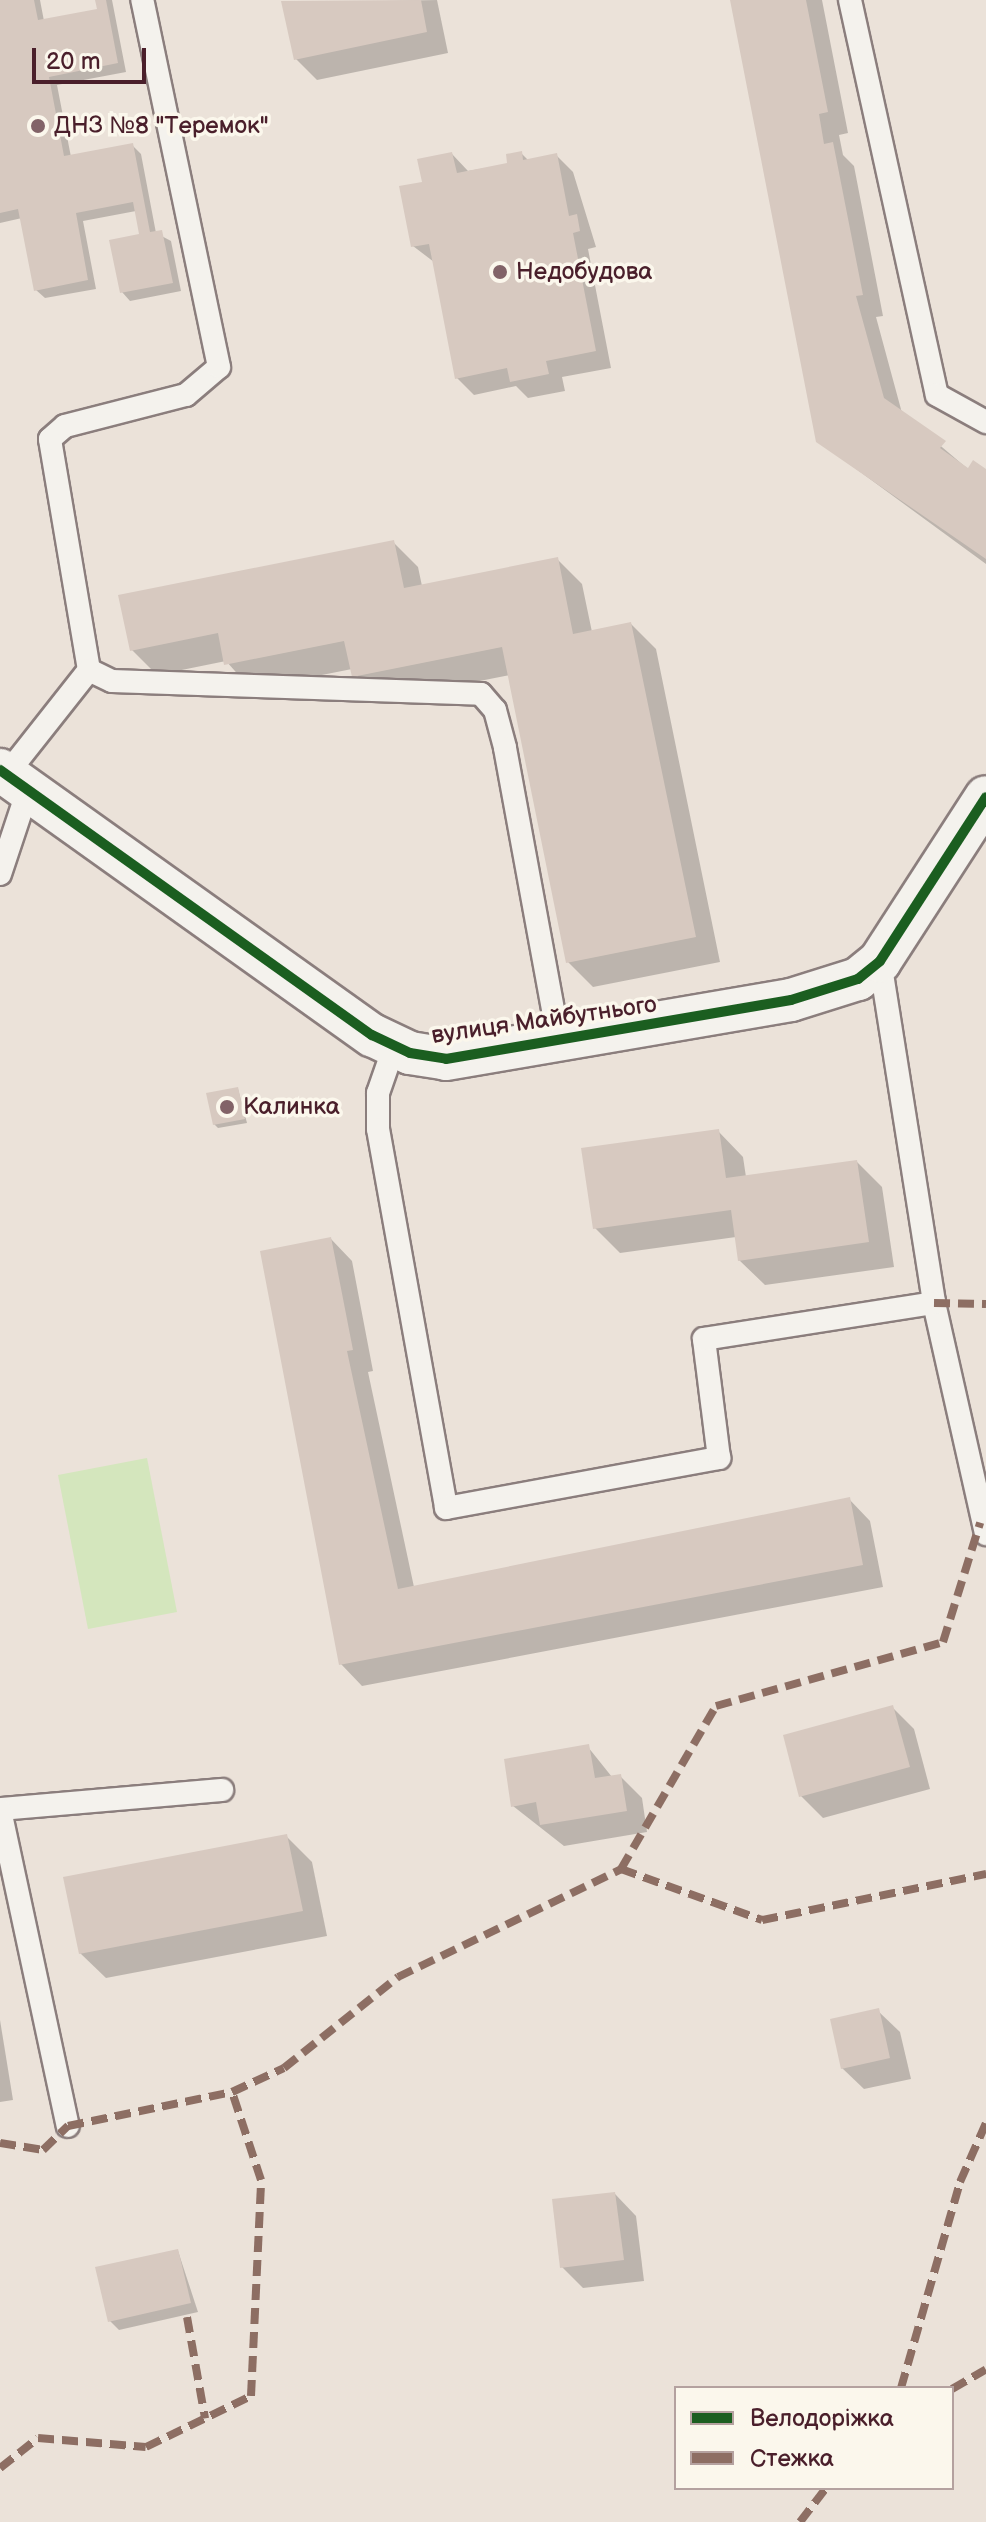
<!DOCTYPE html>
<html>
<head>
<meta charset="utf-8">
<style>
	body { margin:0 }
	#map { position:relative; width:986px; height:2522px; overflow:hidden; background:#ebe2d9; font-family:"Balsamiq Sans",sans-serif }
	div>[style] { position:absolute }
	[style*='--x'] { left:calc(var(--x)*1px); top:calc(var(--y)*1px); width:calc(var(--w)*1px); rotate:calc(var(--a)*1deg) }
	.green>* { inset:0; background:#d4e6bd }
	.shadow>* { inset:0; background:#0003 }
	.building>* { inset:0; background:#d7c9c0 }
	.roads { filter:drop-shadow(2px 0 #8b7e7d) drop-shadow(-2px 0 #8b7e7d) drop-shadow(0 2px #8b7e7d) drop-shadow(0 -2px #8b7e7d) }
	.lane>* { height:22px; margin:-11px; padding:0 11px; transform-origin:11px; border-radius:11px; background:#f4f2ed }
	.street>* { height:42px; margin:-21px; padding:0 21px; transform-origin:21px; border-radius:21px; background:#f4f2ed }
	.quiet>* { height:8px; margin-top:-4px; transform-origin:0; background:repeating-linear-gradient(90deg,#8d6e63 0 16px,transparent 0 24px) }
	.cycleway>* { height:10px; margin:-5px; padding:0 5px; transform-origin:5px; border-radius:5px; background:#1b5e20 }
	.dots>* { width:22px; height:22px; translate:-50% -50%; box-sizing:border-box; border:4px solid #fbf7ec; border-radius:50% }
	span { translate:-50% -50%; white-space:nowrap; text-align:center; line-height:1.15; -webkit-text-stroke:7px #fbf7ec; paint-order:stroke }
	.poi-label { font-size:24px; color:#4a1f2b }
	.left { translate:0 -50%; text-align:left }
	.street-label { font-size:24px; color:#4a1f2b }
	.legend { position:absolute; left:674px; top:2386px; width:280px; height:104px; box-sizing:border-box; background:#fbf7ec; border:2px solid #b4a19f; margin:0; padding:10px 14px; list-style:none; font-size:24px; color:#4a1f2b }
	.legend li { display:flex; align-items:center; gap:16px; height:40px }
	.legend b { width:40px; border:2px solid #b4a19f }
	.scale { position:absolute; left:32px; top:48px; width:114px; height:36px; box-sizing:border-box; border:4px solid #4a1f2b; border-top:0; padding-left:10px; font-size:24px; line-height:28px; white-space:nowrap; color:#4a1f2b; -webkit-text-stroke:6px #fbf7ec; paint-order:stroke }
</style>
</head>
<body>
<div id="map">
	<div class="green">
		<div style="clip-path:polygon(147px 1458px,177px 1612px,88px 1629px,58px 1475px)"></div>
	</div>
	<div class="shadow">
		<div style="clip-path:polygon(0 0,40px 0,44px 21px,99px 11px,97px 0,112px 0,126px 72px,57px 85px,71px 157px,132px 145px,141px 154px,156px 233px,171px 241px,181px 291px,130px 301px,122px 292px,141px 236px,136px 211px,83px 221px,96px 289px,45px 298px,36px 290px,22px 218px,0 223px)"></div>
		<div style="clip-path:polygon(437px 0,448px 53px,317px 80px,296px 59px,283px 3px)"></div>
		<div style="clip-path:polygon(732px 0,822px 0,848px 133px,839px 135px,843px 155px,854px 166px,883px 316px,876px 317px,902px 413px,969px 470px,986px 471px,986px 564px,818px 441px)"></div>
		<div style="clip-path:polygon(521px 153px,529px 161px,556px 155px,573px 172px,596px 247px,588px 249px,611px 368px,562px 377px,565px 391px,528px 398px,516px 386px,474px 395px,457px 378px,434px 262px,413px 246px,424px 183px,452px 154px,468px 171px,509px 164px)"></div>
		<div style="clip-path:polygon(393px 542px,418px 567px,422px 586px,557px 559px,582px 584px,592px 632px,631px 624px,656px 649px,720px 962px,593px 987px,568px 962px,510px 675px,378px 701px,352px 669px,251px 689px,226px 661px,157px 675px,132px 650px)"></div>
		<div style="clip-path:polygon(238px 1089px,247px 1123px,218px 1128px,214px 1124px)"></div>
		<div style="clip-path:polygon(718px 1131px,743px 1157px,746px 1177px,857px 1162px,882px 1187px,894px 1267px,765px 1285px,739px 1260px,736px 1237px,620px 1253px,595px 1228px)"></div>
		<div style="clip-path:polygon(331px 1239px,352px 1261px,373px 1371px,368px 1372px,414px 1587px,849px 1499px,870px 1521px,883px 1587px,362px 1686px,341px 1664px)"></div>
		<div style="clip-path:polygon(893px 1708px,914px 1729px,930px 1789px,823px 1818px,801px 1796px)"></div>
		<div style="clip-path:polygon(588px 1747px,612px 1777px,620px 1776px,642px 1798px,647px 1832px,564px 1846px,513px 1806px)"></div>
		<div style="clip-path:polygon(287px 1837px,312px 1862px,327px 1936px,106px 1978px,80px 1953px)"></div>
		<div style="clip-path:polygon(878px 2011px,900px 2032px,911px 2079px,864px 2089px,842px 2068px)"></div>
		<div style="clip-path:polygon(0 2020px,13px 2100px,0 2102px)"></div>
		<div style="clip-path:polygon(615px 2194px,636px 2216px,644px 2281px,583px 2288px,562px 2267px)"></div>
		<div style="clip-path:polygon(178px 2251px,198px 2312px,119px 2330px,110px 2321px)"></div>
	</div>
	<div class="building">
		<div style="clip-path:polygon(0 0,34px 0,38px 20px,97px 9px,95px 0,106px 0,118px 63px,49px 77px,64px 156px,133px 143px,150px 232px,162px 230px,173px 283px,120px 293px,109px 240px,139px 234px,133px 202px,76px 213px,88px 280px,34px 291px,18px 209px,0 213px)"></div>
		<div style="clip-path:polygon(421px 0,427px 32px,294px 60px,281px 1px)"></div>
		<div style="clip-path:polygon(730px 0,806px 0,828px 112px,819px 114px,824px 144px,833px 142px,863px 295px,856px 296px,884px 398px,946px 441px,940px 448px,968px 468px,973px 460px,986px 469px,986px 559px,816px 442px)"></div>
		<div style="clip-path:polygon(522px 151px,523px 160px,557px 153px,569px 216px,577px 214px,580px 231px,573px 233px,596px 351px,546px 361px,549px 374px,510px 382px,507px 368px,455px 379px,429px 244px,411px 247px,399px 186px,422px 182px,417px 159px,452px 152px,457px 173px,507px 163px,506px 154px)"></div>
		<div style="clip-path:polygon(394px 540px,404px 588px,558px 557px,573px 634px,631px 622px,696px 937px,566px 963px,502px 647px,352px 677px,344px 641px,224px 665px,218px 633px,130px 651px,118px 595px)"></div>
		<div style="clip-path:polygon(238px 1087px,245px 1119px,213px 1125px,206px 1093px)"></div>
		<div style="clip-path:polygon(719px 1129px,726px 1178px,857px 1160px,869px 1242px,738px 1261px,731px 1210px,593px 1229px,581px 1148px)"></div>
		<div style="clip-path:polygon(331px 1237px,353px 1350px,347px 1351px,398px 1589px,850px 1497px,863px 1565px,339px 1665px,260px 1251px)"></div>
		<div style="clip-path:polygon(893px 1705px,910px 1767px,799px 1797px,783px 1735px)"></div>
		<div style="clip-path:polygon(589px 1744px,595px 1778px,621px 1774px,627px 1811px,540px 1825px,536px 1802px,511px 1807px,504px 1759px)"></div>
		<div style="clip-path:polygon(287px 1834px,303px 1911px,79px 1954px,63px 1877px)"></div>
		<div style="clip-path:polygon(879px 2008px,890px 2058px,841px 2069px,830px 2019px)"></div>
		<div style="clip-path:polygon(615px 2192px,624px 2260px,560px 2268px,552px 2199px)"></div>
		<div style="clip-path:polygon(178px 2249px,191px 2303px,108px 2322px,95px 2267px)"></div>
	</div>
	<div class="roads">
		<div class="lane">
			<div style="--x:850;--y:0;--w:404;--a:77.6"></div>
			<div style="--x:937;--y:395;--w:56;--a:28.9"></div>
			<div style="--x:89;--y:670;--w:234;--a:-99.6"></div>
			<div style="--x:50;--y:439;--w:20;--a:-41"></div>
			<div style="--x:65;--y:426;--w:125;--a:-14.4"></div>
			<div style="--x:186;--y:395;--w:43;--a:-40.3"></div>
			<div style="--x:219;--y:367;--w:375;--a:-101.8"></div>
			<div style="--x:6;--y:775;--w:134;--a:-51.7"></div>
			<div style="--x:89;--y:670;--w:25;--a:26"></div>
			<div style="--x:112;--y:681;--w:369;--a:2"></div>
			<div style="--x:481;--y:694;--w:21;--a:49"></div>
			<div style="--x:495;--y:710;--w:39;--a:75"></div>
			<div style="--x:505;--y:748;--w:300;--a:79.6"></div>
			<div style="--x:0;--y:874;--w:89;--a:-71.6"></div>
			<div style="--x:880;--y:961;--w:346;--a:81"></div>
			<div style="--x:934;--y:1303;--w:237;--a:77.3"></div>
			<div style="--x:394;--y:1047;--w:49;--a:109.2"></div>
			<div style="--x:378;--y:1093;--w:36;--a:90"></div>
			<div style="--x:378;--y:1129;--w:385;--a:79.8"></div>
			<div style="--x:446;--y:1508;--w:278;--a:-10.4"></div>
			<div style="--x:719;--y:1458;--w:120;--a:-97.2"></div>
			<div style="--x:704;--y:1339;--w:233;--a:-8.9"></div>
			<div style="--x:0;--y:1809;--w:223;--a:-4.9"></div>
			<div style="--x:0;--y:1810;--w:323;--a:77.9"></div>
		</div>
		<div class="street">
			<div style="--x:0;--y:770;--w:457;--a:35.5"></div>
			<div style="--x:372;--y:1035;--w:42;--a:25.3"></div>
			<div style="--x:410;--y:1053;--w:36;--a:9"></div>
			<div style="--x:446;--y:1059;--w:350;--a:-9.7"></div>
			<div style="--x:791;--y:1000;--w:70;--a:-17.4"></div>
			<div style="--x:858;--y:979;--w:28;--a:-39"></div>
			<div style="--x:880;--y:961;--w:195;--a:-57.1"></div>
		</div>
	</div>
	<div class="quiet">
		<div style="--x:934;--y:1303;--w:52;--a:1.1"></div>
		<div style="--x:621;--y:1869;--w:150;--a:19.9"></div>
		<div style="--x:762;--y:1920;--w:229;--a:-11.6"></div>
		<div style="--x:0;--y:2143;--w:44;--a:9.2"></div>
		<div style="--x:43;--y:2150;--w:35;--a:-44"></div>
		<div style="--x:68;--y:2126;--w:167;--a:-11.7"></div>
		<div style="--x:232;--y:2092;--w:57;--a:-24.8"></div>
		<div style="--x:284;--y:2068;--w:146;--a:-38.6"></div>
		<div style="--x:398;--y:1977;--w:248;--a:-25.8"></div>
		<div style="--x:621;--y:1869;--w:189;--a:-59.8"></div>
		<div style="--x:716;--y:1706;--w:236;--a:-15.7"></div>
		<div style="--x:943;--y:1642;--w:125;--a:-72.7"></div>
		<div style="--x:187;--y:2317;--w:103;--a:79.9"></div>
		<div style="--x:901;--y:2388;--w:214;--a:-74"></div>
		<div style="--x:960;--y:2182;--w:64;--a:-66.2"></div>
		<div style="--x:952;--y:2389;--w:39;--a:-30"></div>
		<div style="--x:0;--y:2468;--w:48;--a:-38.3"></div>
		<div style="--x:38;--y:2438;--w:108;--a:4.8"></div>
		<div style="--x:146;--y:2447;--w:117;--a:-25.9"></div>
		<div style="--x:251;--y:2396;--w:216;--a:-87.3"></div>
		<div style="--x:261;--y:2180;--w:93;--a:-108.2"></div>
		<div style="--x:800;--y:2522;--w:43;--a:-52.6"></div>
	</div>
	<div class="cycleway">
		<div style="--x:0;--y:770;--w:457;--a:35.5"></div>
		<div style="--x:372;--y:1035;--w:42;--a:25.3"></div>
		<div style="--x:410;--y:1053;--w:36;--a:9"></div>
		<div style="--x:446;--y:1059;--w:350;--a:-9.7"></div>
		<div style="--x:791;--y:1000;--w:70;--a:-17.4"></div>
		<div style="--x:858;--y:979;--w:28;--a:-39"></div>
		<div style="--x:880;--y:961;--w:195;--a:-57.1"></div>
	</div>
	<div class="dots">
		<div style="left:38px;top:126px;background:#826368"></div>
		<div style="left:500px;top:272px;background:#826368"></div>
		<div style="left:227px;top:1107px;background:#826368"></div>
	</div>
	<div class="poi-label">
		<span class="left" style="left:54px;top:126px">ДНЗ №8 "Теремок"</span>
		<span class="left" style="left:516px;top:272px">Недобудова</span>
		<span class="left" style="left:243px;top:1107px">Калинка</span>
	</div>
	<div class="street-label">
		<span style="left:544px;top:1020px;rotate:-8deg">вулиця Майбутнього</span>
	</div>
	<ul class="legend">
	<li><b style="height:10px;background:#1b5e20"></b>Велодоріжка</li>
	<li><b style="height:10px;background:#8d6e63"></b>Стежка</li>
	</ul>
	<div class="scale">20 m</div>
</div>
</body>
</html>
